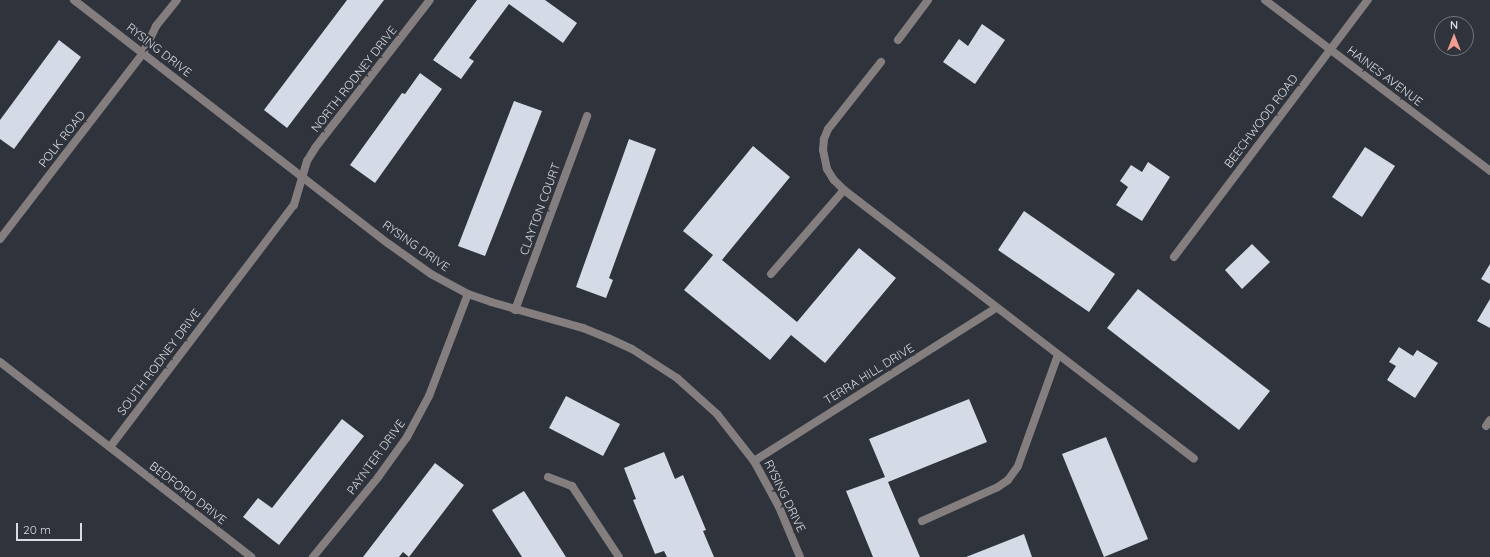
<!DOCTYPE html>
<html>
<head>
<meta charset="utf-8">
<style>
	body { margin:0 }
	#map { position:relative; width:1490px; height:557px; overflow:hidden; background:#2e333c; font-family:Quicksand,sans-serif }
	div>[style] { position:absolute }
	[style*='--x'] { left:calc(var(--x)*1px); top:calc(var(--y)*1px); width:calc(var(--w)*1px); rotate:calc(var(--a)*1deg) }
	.building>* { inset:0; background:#d4dae6 }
	.street>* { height:8px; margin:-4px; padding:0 4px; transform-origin:4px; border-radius:4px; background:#847e7e }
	span { translate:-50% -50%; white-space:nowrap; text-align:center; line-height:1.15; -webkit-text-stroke:4px #2e333c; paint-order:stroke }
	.street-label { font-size:12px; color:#d8dbe1 }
	.north { position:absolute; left:1434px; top:16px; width:40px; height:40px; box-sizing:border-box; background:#2e333c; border:1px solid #72767e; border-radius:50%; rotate:0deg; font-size:11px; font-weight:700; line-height:16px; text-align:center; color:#d8dbe1 }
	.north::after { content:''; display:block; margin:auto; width:14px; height:18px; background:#f59c90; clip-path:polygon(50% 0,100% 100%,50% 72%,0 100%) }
	.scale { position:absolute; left:16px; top:523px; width:66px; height:18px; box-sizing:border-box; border:2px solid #d8dbe1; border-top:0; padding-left:5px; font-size:12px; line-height:14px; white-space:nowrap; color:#d8dbe1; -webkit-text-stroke:3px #2e333c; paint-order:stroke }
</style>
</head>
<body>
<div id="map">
	<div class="building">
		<div style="clip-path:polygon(347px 0,384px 0,287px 128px,264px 110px)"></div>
		<div style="clip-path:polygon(477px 0,545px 0,577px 23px,563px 43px,509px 4px,469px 58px,474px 61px,461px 79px,433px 60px)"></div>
		<div style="clip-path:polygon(982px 24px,1005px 40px,975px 84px,943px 62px,959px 39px,968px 46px)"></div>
		<div style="clip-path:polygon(59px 40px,81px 57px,14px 149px,0 139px,0 120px)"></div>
		<div style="clip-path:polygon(420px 73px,442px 89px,375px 183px,350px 165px,402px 93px,405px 94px)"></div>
		<div style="clip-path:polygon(514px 101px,542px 111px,485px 256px,458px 246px)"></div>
		<div style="clip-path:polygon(629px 139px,656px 149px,609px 278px,613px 280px,606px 298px,576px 287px)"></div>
		<div style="clip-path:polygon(753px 146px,790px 177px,722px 260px,797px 322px,859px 248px,896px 278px,825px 363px,791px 335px,770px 360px,684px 290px,713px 255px,683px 231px)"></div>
		<div style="clip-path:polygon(1365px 147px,1395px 166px,1362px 217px,1332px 197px)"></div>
		<div style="clip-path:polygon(1148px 162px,1170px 177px,1142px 221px,1116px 205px,1128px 187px,1120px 181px,1131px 165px,1142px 172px)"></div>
		<div style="clip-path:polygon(1024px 211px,1115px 274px,1089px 312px,998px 250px)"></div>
		<div style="clip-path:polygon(1252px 244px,1270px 262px,1242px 289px,1225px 270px)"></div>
		<div style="clip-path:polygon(1490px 264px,1490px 284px,1481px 279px)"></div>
		<div style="clip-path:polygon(1138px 289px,1270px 391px,1239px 430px,1107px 328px)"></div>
		<div style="clip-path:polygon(1490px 299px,1490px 328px,1477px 321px)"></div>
		<div style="clip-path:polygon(1399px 347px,1413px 356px,1417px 350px,1438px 363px,1415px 398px,1387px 380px,1396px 366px,1389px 362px)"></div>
		<div style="clip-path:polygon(566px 396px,620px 424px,603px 456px,549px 428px)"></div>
		<div style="clip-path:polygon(969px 399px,987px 442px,888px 482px,920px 557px,873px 557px,846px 491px,885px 477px,869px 439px)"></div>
		<div style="clip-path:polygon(342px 419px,364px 436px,279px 545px,243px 517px,258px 498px,272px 508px)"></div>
		<div style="clip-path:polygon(1106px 437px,1148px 539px,1104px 557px,1062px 454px)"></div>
		<div style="clip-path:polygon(664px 452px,675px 479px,683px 475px,706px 530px,703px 531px,714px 557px,667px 557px,664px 551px,655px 554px,633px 500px,636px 499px,624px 468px)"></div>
		<div style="clip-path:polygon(435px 463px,464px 485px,409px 557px,403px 552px,399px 557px,363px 557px)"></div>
		<div style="clip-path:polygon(524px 491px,566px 557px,522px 557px,492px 510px)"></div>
		<div style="clip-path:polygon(1024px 534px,1032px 557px,966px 557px)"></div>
	</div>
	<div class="street">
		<div style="--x:74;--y:0;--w:398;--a:37.8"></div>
		<div style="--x:389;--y:244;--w:52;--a:35.5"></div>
		<div style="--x:431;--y:274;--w:42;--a:28.4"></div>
		<div style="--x:468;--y:294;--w:24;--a:19"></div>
		<div style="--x:491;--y:302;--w:96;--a:15.8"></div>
		<div style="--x:583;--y:328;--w:27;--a:22"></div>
		<div style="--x:608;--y:338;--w:26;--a:25"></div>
		<div style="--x:632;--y:349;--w:54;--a:32.8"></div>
		<div style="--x:677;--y:378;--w:54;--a:42"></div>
		<div style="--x:717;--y:414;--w:60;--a:51.8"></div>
		<div style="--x:754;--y:461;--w:52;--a:61.5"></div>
		<div style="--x:779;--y:507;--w:54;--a:67.2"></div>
		<div style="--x:1265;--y:0;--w:283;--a:37.2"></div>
		<div style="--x:898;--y:40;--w:50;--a:-53.1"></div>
		<div style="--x:881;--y:62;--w:85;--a:128.3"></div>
		<div style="--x:828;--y:129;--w:11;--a:112"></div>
		<div style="--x:824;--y:139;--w:11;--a:95"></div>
		<div style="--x:823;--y:150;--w:19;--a:78"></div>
		<div style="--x:827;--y:169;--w:13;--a:58"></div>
		<div style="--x:834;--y:180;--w:14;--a:45"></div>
		<div style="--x:844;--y:190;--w:441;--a:37.5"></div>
		<div style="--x:0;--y:239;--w:235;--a:-52.4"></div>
		<div style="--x:143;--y:53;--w:30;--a:-64"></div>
		<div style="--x:156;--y:26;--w:33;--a:-51"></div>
		<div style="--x:1174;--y:257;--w:322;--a:-53"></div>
		<div style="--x:771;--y:274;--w:111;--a:-49"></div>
		<div style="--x:515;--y:310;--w:207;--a:-69.6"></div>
		<div style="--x:0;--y:362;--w:318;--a:37.8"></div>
		<div style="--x:1486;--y:426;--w:7;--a:-56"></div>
		<div style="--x:110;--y:447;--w:304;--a:-52.8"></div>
		<div style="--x:294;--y:205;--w:46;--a:-73.5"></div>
		<div style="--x:307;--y:161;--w:15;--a:-58"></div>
		<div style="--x:315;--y:148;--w:187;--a:-52.2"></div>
		<div style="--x:754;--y:461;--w:286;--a:-32.3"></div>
		<div style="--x:548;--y:477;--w:26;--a:21"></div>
		<div style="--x:572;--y:486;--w:85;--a:56.5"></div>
		<div style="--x:922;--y:521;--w:83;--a:-24.1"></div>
		<div style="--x:998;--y:487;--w:12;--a:-35"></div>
		<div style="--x:1008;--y:480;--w:17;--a:-54"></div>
		<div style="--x:1018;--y:466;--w:118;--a:-70.2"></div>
		<div style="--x:313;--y:557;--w:104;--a:-50.8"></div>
		<div style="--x:379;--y:476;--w:48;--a:-54.3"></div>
		<div style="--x:407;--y:437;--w:47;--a:-61.8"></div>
		<div style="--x:429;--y:396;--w:109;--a:-69.1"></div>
	</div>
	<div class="street-label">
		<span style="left:159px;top:50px;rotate:38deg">RYSING DRIVE</span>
		<span style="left:1385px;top:76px;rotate:37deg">HAINES AVENUE</span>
		<span style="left:354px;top:79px;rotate:-52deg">NORTH RODNEY DRIVE</span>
		<span style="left:1261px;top:121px;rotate:-53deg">BEECHWOOD ROAD</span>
		<span style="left:62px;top:139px;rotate:-52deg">POLK ROAD</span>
		<span style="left:540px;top:209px;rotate:-70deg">CLAYTON COURT</span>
		<span style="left:416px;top:246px;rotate:35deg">RYSING DRIVE</span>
		<span style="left:159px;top:362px;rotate:-53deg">SOUTH RODNEY DRIVE</span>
		<span style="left:869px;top:374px;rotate:-32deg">TERRA HILL DRIVE</span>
		<span style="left:376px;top:457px;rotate:-54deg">PAYNTER DRIVE</span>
		<span style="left:188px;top:493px;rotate:38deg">BEDFORD DRIVE</span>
		<span style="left:785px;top:496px;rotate:64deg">RYSING DRIVE</span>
	</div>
	<div class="north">N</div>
	<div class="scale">20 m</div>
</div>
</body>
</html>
